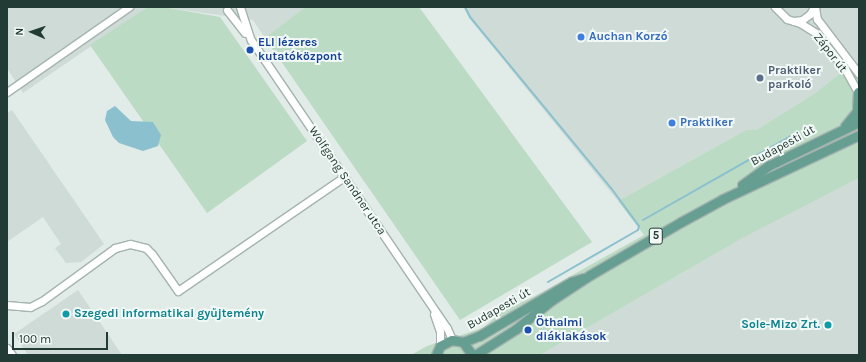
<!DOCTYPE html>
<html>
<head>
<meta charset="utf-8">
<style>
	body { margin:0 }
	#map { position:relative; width:866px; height:362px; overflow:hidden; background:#e1ebe7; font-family:Karla,sans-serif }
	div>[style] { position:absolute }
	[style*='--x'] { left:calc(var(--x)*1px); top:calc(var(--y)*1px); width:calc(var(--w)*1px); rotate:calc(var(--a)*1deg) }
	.built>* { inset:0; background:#cfdbd6 }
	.green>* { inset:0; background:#bbdbc4 }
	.water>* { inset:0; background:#8bc1ce }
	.stream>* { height:2px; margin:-1px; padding:0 1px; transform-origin:1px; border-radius:1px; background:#8bc1ce }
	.roads { filter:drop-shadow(1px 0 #a4b3ae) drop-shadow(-1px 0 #a4b3ae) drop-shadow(0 1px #a4b3ae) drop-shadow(0 -1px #a4b3ae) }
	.minor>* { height:7px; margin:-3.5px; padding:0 3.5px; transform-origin:3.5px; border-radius:3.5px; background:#fff }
	.major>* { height:9px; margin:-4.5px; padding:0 4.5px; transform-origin:4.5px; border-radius:4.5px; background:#679e92 }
	.dots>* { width:11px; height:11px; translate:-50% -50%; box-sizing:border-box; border:2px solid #f1f8f5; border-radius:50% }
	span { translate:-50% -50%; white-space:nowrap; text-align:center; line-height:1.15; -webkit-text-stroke:4px #f1f8f5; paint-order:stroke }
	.shield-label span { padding:1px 3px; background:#f1f8f5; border:1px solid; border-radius:3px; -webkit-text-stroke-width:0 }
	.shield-label { font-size:11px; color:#223b35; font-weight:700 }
	.shop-label { font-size:12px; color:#366cbe; font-weight:700 }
	.left { translate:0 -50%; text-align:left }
	.transit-label { font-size:12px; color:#164399; font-weight:700 }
	.street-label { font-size:12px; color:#223b35 }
	.service-label { font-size:12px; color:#4e5e75; font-weight:700 }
	.culture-label { font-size:12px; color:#0d838f; font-weight:700 }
	.right { translate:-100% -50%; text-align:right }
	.frame { position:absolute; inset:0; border:8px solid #223b35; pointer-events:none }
	.north { position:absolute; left:12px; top:12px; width:40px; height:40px; -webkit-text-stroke:3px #f1f8f5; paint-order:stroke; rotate:272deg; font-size:11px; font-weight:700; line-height:16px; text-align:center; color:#223b35 }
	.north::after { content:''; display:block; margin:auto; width:14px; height:18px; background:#223b35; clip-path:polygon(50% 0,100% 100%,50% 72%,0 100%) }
	.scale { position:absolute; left:12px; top:332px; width:96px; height:18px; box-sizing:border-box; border:2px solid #223b35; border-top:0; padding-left:5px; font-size:12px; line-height:14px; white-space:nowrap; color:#223b35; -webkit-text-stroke:3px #f1f8f5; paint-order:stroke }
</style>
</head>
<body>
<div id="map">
	<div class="built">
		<div style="clip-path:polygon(7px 7px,148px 7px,23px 93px,7px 68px)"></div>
		<div style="clip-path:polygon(163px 7px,305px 7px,265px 38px,253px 20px)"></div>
		<div style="clip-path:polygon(463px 7px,859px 7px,859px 68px,854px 62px,814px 94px,756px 130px,746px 130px,618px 201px,469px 18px)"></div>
		<div style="clip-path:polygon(12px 110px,104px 244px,81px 262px,66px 263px,55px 248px,61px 244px,43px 217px,7px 242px,7px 113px)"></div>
		<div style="clip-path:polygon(859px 178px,859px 355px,540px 355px,741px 239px)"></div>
		<div style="clip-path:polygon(78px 290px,122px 355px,28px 355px,14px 334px)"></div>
	</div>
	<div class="green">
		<div style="clip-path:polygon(148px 7px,163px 7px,220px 17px,307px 141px,207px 213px,90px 45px)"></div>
		<div style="clip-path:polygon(305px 7px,419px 7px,592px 242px,460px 320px,265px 38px)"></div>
		<div style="clip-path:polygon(854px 62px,859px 68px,859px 178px,741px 239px,540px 355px,411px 355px,427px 346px,483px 328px,502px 311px,535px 296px,644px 235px,618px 201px,746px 130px,756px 130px,814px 94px)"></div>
	</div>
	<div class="water">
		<div style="clip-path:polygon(115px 106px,131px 121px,153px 122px,161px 135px,158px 146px,143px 151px,119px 143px,113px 137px,105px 120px,107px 111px)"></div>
	</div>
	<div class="stream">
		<div style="--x:465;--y:7;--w:11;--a:63"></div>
		<div style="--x:470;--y:17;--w:222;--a:50.5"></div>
		<div style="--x:611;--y:188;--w:47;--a:53.6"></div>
		<div style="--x:639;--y:226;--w:4;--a:104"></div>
		<div style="--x:638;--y:230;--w:104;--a:150"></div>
		<div style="--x:643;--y:220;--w:178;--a:-29.6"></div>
	</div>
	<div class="roads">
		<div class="minor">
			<div style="--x:240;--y:7;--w:35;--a:72"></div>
			<div style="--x:251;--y:40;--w:348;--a:55.8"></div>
			<div style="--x:447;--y:328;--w:13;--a:67"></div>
			<div style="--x:775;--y:7;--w:17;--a:45"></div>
			<div style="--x:787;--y:19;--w:14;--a:17"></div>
			<div style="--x:800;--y:23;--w:19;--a:32"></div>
			<div style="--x:816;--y:33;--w:46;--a:51.1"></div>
			<div style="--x:845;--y:69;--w:29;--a:61"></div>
			<div style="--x:815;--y:7;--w:12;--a:81"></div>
			<div style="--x:817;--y:19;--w:69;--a:52.6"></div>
			<div style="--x:227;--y:10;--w:29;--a:52"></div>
			<div style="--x:794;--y:21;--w:8;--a:-7"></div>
			<div style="--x:802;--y:20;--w:10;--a:-37"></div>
			<div style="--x:810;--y:14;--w:8;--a:-60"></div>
			<div style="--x:7;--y:92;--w:149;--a:-34.9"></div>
			<div style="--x:7;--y:305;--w:23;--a:5"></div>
			<div style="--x:30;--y:307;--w:13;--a:-27"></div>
			<div style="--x:42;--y:301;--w:90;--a:-36"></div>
			<div style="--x:115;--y:248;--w:16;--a:-15"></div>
			<div style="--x:130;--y:244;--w:16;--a:14"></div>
			<div style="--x:146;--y:248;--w:8;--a:45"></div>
			<div style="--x:152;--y:254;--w:45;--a:54.9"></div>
			<div style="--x:178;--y:291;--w:201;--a:-34.5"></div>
			<div style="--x:434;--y:314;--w:18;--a:71"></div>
			<div style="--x:440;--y:331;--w:15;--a:90"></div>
			<div style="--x:7;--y:348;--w:9;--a:54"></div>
		</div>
		<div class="major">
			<div style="--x:845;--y:126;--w:19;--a:-51"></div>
			<div style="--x:857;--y:111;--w:19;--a:-87"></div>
			<div style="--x:742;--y:185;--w:34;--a:-36"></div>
			<div style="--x:770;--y:165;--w:99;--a:-25.8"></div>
			<div style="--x:463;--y:342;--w:17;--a:-21"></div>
			<div style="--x:479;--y:336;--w:107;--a:-30.4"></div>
			<div style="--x:571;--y:282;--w:13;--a:-18"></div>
			<div style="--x:436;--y:355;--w:10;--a:-66"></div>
			<div style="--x:440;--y:346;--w:13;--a:-27"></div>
			<div style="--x:452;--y:340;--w:11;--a:10"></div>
			<div style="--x:463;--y:342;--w:16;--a:55"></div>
			<div style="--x:475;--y:355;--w:49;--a:-32.4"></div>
			<div style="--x:516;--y:329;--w:46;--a:-38.9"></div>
			<div style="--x:552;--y:300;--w:45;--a:-33.3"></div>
			<div style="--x:590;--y:275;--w:105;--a:-30.2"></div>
			<div style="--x:681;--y:222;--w:48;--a:-28.7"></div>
			<div style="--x:723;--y:199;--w:150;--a:-25.2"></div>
		</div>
	</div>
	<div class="dots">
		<div style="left:581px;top:37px;background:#3f7fe0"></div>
		<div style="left:250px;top:50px;background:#1a4fb4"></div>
		<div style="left:760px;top:78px;background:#5c6f8a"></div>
		<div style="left:672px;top:123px;background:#3f7fe0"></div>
		<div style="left:66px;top:314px;background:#0f9aa8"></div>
		<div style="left:828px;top:325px;background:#0f9aa8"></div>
		<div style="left:528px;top:330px;background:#1a4fb4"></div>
	</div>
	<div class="shield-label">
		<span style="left:656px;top:236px">5</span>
	</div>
	<div class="shop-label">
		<span class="left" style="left:589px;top:37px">Auchan Korzó</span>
		<span class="left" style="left:680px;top:123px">Praktiker</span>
	</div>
	<div class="transit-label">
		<span class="left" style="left:258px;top:50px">ELI lézeres<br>kutatóközpont</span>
		<span class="left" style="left:536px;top:330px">Öthalmi<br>diáklakások</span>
	</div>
	<div class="street-label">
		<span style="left:830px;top:53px;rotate:52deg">Zápor út</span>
		<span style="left:783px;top:146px;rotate:-29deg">Budapesti út</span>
		<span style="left:347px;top:181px;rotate:56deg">Wolfgang Sandner utca</span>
		<span style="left:499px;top:309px;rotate:-30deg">Budapesti út</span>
	</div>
	<div class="service-label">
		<span class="left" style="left:768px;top:78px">Praktiker<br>parkoló</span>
	</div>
	<div class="culture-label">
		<span class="left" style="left:74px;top:314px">Szegedi informatikai gyűjtemény</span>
		<span class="right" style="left:820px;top:325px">Sole-Mizo Zrt.</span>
	</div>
	<div class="frame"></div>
	<div class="north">N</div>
	<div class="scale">100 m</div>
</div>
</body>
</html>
